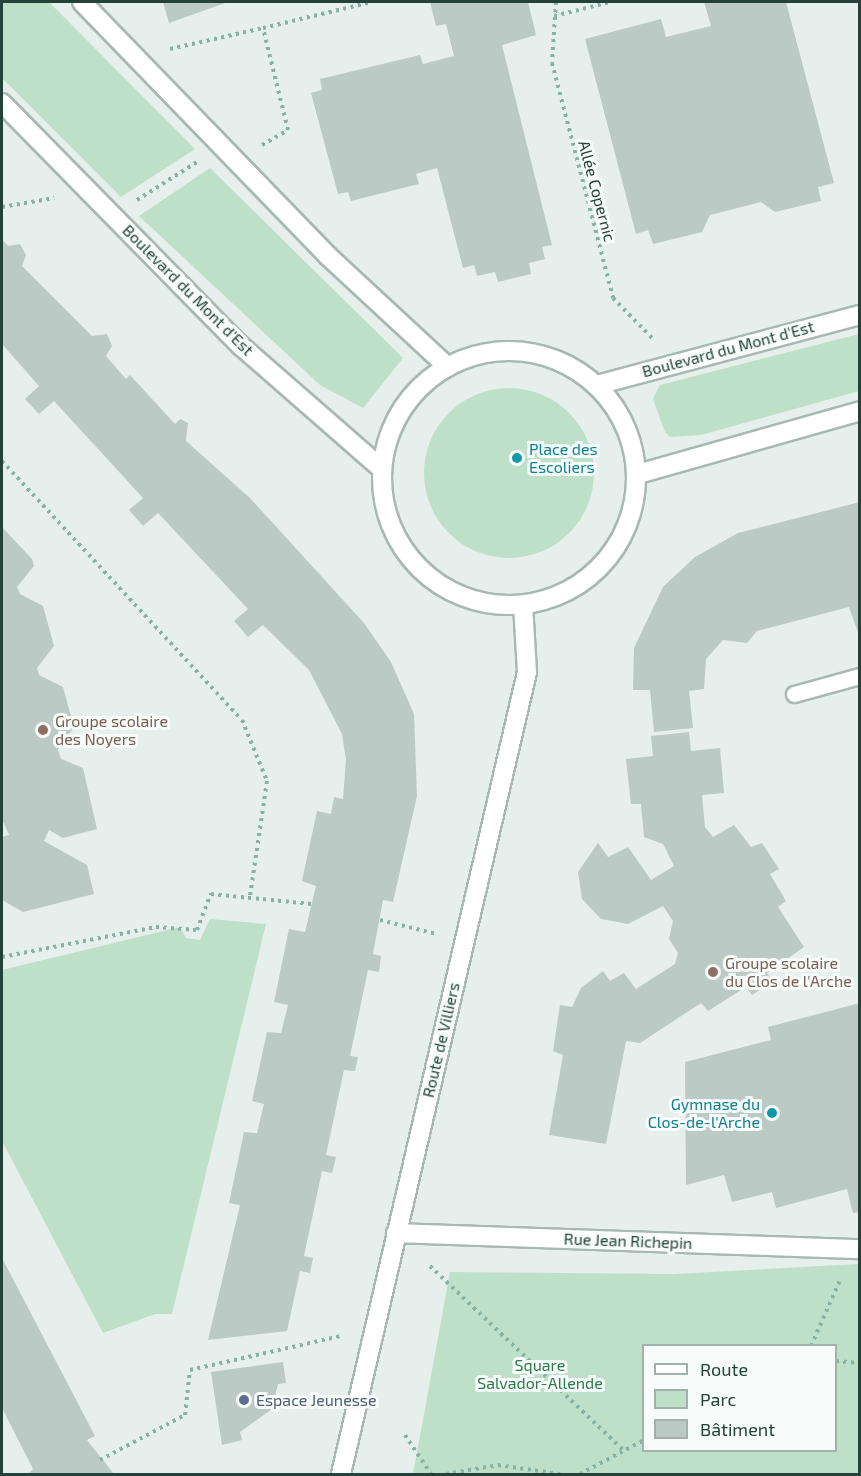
<!DOCTYPE html>
<html>
<head>
<meta charset="utf-8">
<style>
	body { margin:0 }
	#map { position:relative; width:861px; height:1476px; overflow:hidden; background:#e6efeb; font-family:"Exo 2",sans-serif }
	div>[style] { position:absolute }
	[style*='--x'] { left:calc(var(--x)*1px); top:calc(var(--y)*1px); width:calc(var(--w)*1px); rotate:calc(var(--a)*1deg) }
	.green>* { inset:0; background:#bfe0c8 }
	.round { border-radius:50% }
	.building>* { inset:0; background:#bbcac4 }
	.path>* { height:4px; margin-top:-2px; transform-origin:0; background:repeating-linear-gradient(90deg,#86b3a5 0 3px,transparent 0 7.5px) }
	.roads { filter:drop-shadow(2px 0 #a8b8b2) drop-shadow(-2px 0 #a8b8b2) drop-shadow(0 2px #a8b8b2) drop-shadow(0 -2px #a8b8b2) }
	.lane>* { height:15px; margin:-7.5px; padding:0 7.5px; transform-origin:7.5px; border-radius:7.5px; background:#fff }
	.street>* { height:18px; margin:-9px; padding:0 9px; transform-origin:9px; border-radius:9px; background:#fff }
	.secondary>* { height:18px; margin:-9px; padding:0 9px; transform-origin:9px; border-radius:9px; background:#fff }
	.secondary>.ring { margin:-9px; padding:0; box-sizing:content-box; background:none; border:18px solid #fff; border-radius:50% }
	.dots>* { width:16px; height:16px; translate:-50% -50%; box-sizing:border-box; border:3px solid #f7fbf9; border-radius:50% }
	span { translate:-50% -50%; white-space:nowrap; text-align:center; line-height:1.15; -webkit-text-stroke:6px #f7fbf9; paint-order:stroke }
	.street-label { font-size:16px; color:#24423a }
	.culture-label { font-size:16px; color:#0d838f }
	.left { translate:0 -50%; text-align:left }
	.right { translate:-100% -50%; text-align:right }
	.education-label { font-size:16px; color:#785e54 }
	.park-label { font-size:16px; color:#2d7a4b }
	.service-label { font-size:16px; color:#4e5e75 }
	.frame { position:absolute; inset:0; border:3px solid #24423a; pointer-events:none }
	.legend { position:absolute; left:642px; top:1344px; width:195px; height:108px; box-sizing:border-box; background:#f7fbf9; border:2px solid #a3b1ad; margin:0; padding:8px 10px; list-style:none; font-size:18px; color:#24423a }
	.legend li { display:flex; align-items:center; gap:12px; height:30px }
	.legend b { width:30px; border:2px solid #a3b1ad }
</style>
</head>
<body>
<div id="map">
	<div class="green">
		<div style="clip-path:polygon(2px 2px,49px 2px,195px 149px,121px 197px,2px 78px)"></div>
		<div style="clip-path:polygon(210px 168px,403px 358px,363px 408px,320px 385px,139px 216px)"></div>
		<div style="clip-path:polygon(859px 334px,859px 391px,701px 435px,670px 437px,665px 432px,653px 399px,660px 385px)"></div>
		<div class="round" style="left:424px;top:388px;width:170px;height:170px"></div>
		<div style="clip-path:polygon(210px 919px,266px 924px,172px 1314px,155px 1314px,103px 1333px,2px 1141px,2px 970px,180px 927px,186px 938px,200px 940px)"></div>
		<div style="clip-path:polygon(evenodd,859px 1264px,859px 1474px,413px 1474px,450px 1272px,674px 1274px,859px 1264px,644px 1346px,836px 1346px,836px 1450px,644px 1450px,644px 1346px)"></div>
	</div>
	<div class="building">
		<div style="clip-path:polygon(163px 2px,228px 2px,169px 23px)"></div>
		<div style="clip-path:polygon(430px 2px,528px 2px,536px 35px,502px 45px,552px 245px,542px 247px,545px 259px,529px 263px,531px 274px,498px 282px,495px 272px,477px 276px,474px 265px,463px 268px,437px 168px,416px 174px,419px 184px,351px 201px,348px 192px,338px 194px,311px 93px,322px 90px,320px 79px,420px 55px,423px 64px,454px 56px,446px 24px,436px 26px)"></div>
		<div style="clip-path:polygon(704px 2px,786px 2px,834px 183px,818px 187px,821px 201px,775px 212px,761px 202px,710px 215px,702px 232px,653px 244px,648px 230px,636px 234px,585px 39px,661px 19px,666px 37px,711px 26px)"></div>
		<div style="clip-path:polygon(2px 239px,8px 246px,20px 244px,26px 255px,22px 266px,92px 336px,107px 334px,112px 346px,106px 356px,126px 379px,130px 375px,175px 424px,180px 419px,188px 423px,186px 441px,250px 498px,364px 623px,391px 662px,414px 714px,417px 796px,393px 902px,383px 900px,373px 954px,381px 956px,379px 972px,368px 970px,350px 1056px,358px 1057px,355px 1071px,344px 1070px,326px 1155px,336px 1157px,332px 1173px,322px 1171px,304px 1256px,313px 1258px,310px 1273px,300px 1271px,287px 1331px,208px 1340px,240px 1205px,229px 1203px,244px 1132px,257px 1133px,264px 1104px,252px 1101px,267px 1032px,281px 1033px,288px 1005px,274px 1002px,289px 929px,305px 932px,316px 886px,302px 881px,317px 811px,331px 814px,334px 797px,343px 799px,346px 760px,342px 734px,309px 670px,263px 625px,248px 637px,234px 621px,248px 609px,158px 513px,143px 526px,129px 510px,143px 498px,54px 401px,39px 414px,25px 399px,39px 386px,2px 344px)"></div>
		<div style="clip-path:polygon(860px 502px,860px 638px,849px 607px,757px 631px,747px 643px,723px 640px,706px 659px,704px 689px,689px 691px,693px 728px,654px 732px,650px 690px,633px 690px,634px 648px,663px 587px,695px 557px,738px 533px)"></div>
		<div style="clip-path:polygon(2px 527px,32px 559px,34px 566px,17px 587px,20px 594px,43px 606px,54px 646px,37px 668px,39px 675px,63px 687px,74px 727px,58px 750px,61px 759px,83px 768px,97px 829px,63px 838px,49px 830px,44px 841px,87px 865px,94px 894px,23px 912px,2px 900px,2px 837px,9px 835px,2px 819px)"></div>
		<div style="clip-path:polygon(689px 732px,691px 751px,720px 748px,724px 793px,702px 795px,705px 827px,713px 837px,734px 825px,751px 847px,762px 843px,779px 869px,770px 874px,786px 901px,778px 907px,804px 947px,767px 973px,773px 981px,752px 995px,746px 987px,708px 1011px,701px 1003px,640px 1043px,626px 1041px,606px 1144px,549px 1135px,563px 1055px,553px 1051px,560px 1005px,572px 1007px,581px 988px,603px 971px,610px 981px,624px 973px,636px 989px,675px 964px,678px 953px,669px 939px,673px 921px,663px 906px,628px 924px,601px 919px,582px 899px,578px 872px,598px 843px,608px 857px,628px 847px,651px 880px,674px 866px,663px 844px,644px 837px,641px 804px,631px 804px,626px 759px,653px 756px,651px 736px)"></div>
		<div style="clip-path:polygon(860px 1003px,860px 1212px,853px 1213px,847px 1189px,776px 1208px,772px 1192px,732px 1202px,724px 1175px,686px 1185px,685px 1062px,771px 1040px,768px 1027px)"></div>
		<div style="clip-path:polygon(2px 1258px,95px 1436px,87px 1440px,114px 1474px,28px 1474px,33px 1469px,2px 1408px)"></div>
		<div style="clip-path:polygon(283px 1362px,286px 1383px,278px 1384px,272px 1409px,240px 1432px,242px 1440px,222px 1445px,211px 1372px)"></div>
	</div>
	<div class="path">
		<div style="--x:556;--y:2;--w:61;--a:93.8"></div>
		<div style="--x:552;--y:63;--w:243;--a:75.4"></div>
		<div style="--x:613;--y:298;--w:59;--a:45.7"></div>
		<div style="--x:554;--y:16;--w:59;--a:-13.8"></div>
		<div style="--x:170;--y:49;--w:95;--a:-12.7"></div>
		<div style="--x:262;--y:145;--w:30;--a:-30"></div>
		<div style="--x:288;--y:130;--w:105;--a:-103.8"></div>
		<div style="--x:263;--y:28;--w:112;--a:-13.4"></div>
		<div style="--x:137;--y:200;--w:71;--a:-32.3"></div>
		<div style="--x:2;--y:207;--w:53;--a:-9.8"></div>
		<div style="--x:2;--y:461;--w:353;--a:47.2"></div>
		<div style="--x:242;--y:720;--w:66;--a:67.7"></div>
		<div style="--x:267;--y:781;--w:116;--a:98.4"></div>
		<div style="--x:380;--y:920;--w:59;--a:13.8"></div>
		<div style="--x:2;--y:957;--w:157;--a:-11"></div>
		<div style="--x:156;--y:927;--w:41;--a:4.2"></div>
		<div style="--x:197;--y:930;--w:39;--a:-69"></div>
		<div style="--x:211;--y:894;--w:101;--a:5.7"></div>
		<div style="--x:430;--y:1266;--w:269;--a:43.6"></div>
		<div style="--x:811;--y:1346;--w:74;--a:-66.2"></div>
		<div style="--x:836;--y:1361;--w:24;--a:5"></div>
		<div style="--x:405;--y:1435;--w:47;--a:56.3"></div>
		<div style="--x:100;--y:1460;--w:96;--a:-27.9"></div>
		<div style="--x:185;--y:1415;--w:45;--a:-83.7"></div>
		<div style="--x:190;--y:1370;--w:155;--a:-12.7"></div>
		<div style="--x:446;--y:1474;--w:53;--a:-9.8"></div>
		<div style="--x:498;--y:1465;--w:63;--a:8.3"></div>
		<div style="--x:580;--y:1474;--w:72;--a:-28"></div>
	</div>
	<div class="roads">
		<div class="lane">
			<div style="--x:794;--y:694;--w:68;--a:-15.3"></div>
		</div>
		<div class="street">
			<div style="--x:396;--y:1233;--w:464;--a:2"></div>
		</div>
		<div class="secondary">
			<div style="--x:82;--y:2;--w:354;--a:45.9"></div>
			<div style="--x:328;--y:256;--w:163;--a:42.8"></div>
			<div style="--x:2;--y:103;--w:341;--a:45.5"></div>
			<div style="--x:241;--y:346;--w:187;--a:41.1"></div>
			<div class="ring" style="left:382px;top:351px;width:236px;height:236px"></div>
			<div style="--x:597;--y:385;--w:272;--a:-14.9"></div>
			<div style="--x:638;--y:474;--w:231;--a:-15.8"></div>
			<div style="--x:341;--y:1474;--w:823;--a:-76.94"></div>
			<div style="--x:527;--y:672;--w:67;--a:-93.4"></div>
		</div>
	</div>
	<div class="dots">
		<div style="left:517px;top:458px;background:#0f9aa8"></div>
		<div style="left:43px;top:730px;background:#8d6e63"></div>
		<div style="left:713px;top:972px;background:#8d6e63"></div>
		<div style="left:772px;top:1113px;background:#0f9aa8"></div>
		<div style="left:244px;top:1400px;background:#5c6f8a"></div>
	</div>
	<div class="street-label">
		<span style="left:597px;top:191px;rotate:75deg">Allée Copernic</span>
		<span style="left:188px;top:290px;rotate:45deg">Boulevard du Mont d'Est</span>
		<span style="left:728px;top:349px;rotate:-15deg">Boulevard du Mont d'Est</span>
		<span style="left:441px;top:1040px;rotate:-77deg">Route de Villiers</span>
		<span style="left:628px;top:1241px;rotate:2deg">Rue Jean Richepin</span>
	</div>
	<div class="culture-label">
		<span class="left" style="left:529px;top:458px">Place des<br>Escoliers</span>
		<span class="right" style="left:760px;top:1113px">Gymnase du<br>Clos-de-l'Arche</span>
	</div>
	<div class="education-label">
		<span class="left" style="left:55px;top:730px">Groupe scolaire<br>des Noyers</span>
		<span class="left" style="left:725px;top:972px">Groupe scolaire<br>du Clos de l'Arche</span>
	</div>
	<div class="park-label">
		<span style="left:540px;top:1374px">Square<br>Salvador-Allende</span>
	</div>
	<div class="service-label">
		<span class="left" style="left:256px;top:1400px">Espace Jeunesse</span>
	</div>
	<div class="frame"></div>
	<ul class="legend">
	<li><b style="height:8px;background:#fff"></b>Route</li>
	<li><b style="height:16px;background:#bfe0c8"></b>Parc</li>
	<li><b style="height:16px;background:#bbcac4"></b>Bâtiment</li>
	</ul>
</div>
</body>
</html>
